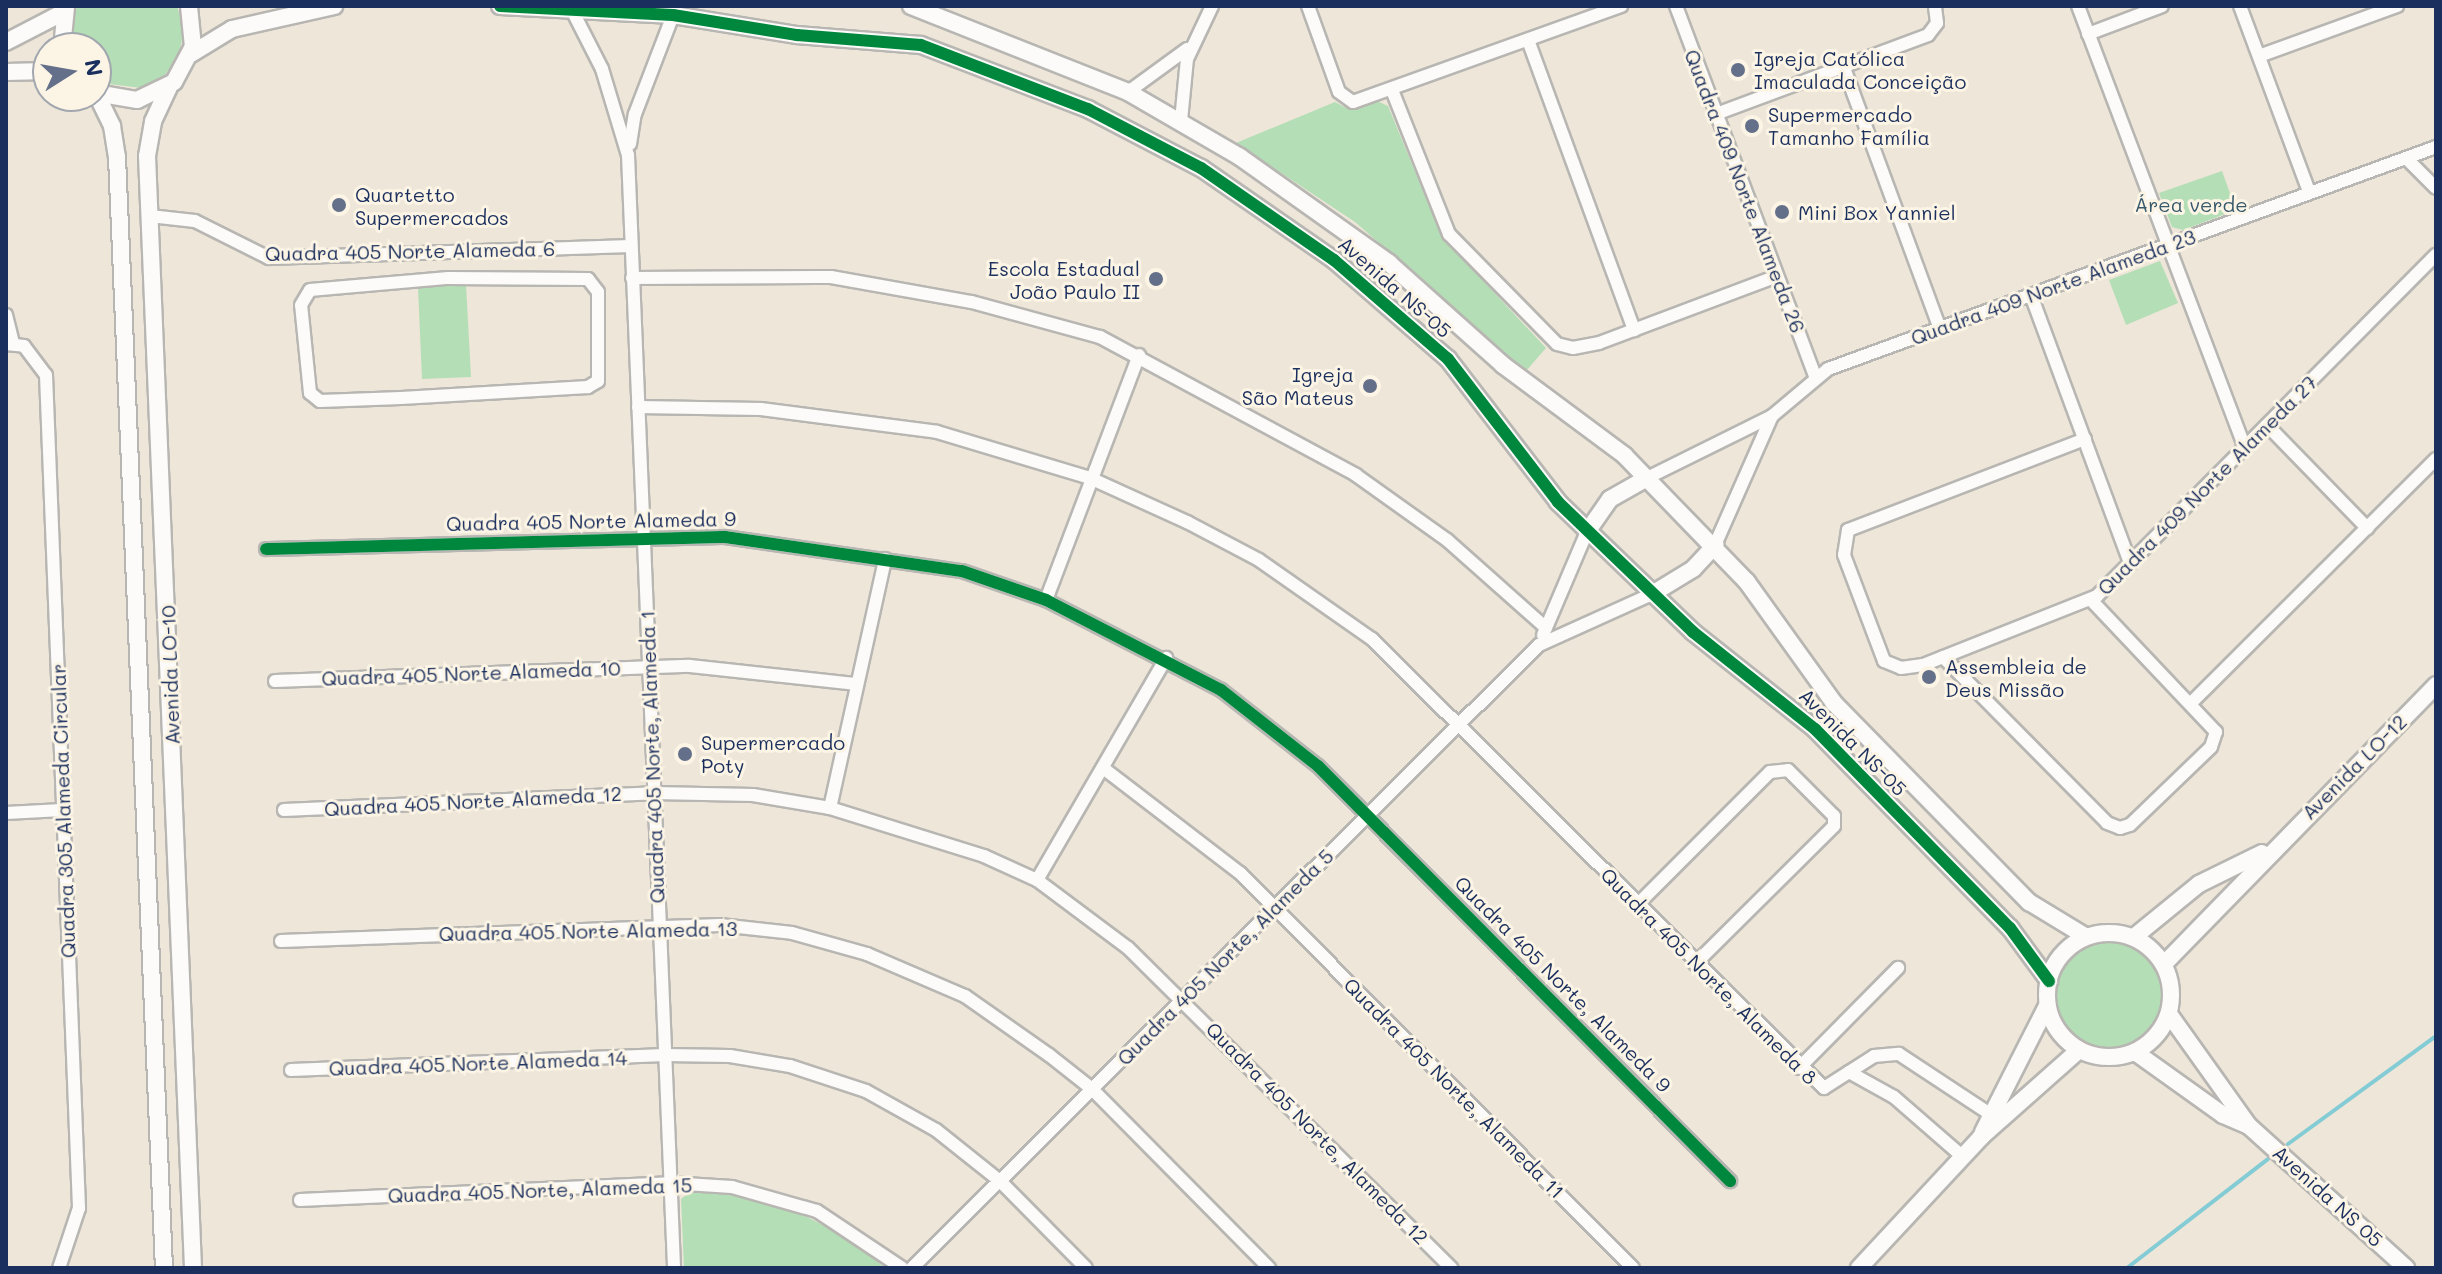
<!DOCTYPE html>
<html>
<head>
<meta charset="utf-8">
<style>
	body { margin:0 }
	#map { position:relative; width:2442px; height:1274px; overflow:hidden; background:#ede6d9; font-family:Mali,sans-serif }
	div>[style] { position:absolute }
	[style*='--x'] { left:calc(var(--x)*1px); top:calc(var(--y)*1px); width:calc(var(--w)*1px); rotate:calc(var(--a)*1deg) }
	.green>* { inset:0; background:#b4deb5 }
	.round { border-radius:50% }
	.stream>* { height:4px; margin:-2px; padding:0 2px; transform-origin:2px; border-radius:2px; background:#84ccd5 }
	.roads { filter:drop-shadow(2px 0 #b8b6b2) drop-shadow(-2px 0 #b8b6b2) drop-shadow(0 2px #b8b6b2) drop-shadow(0 -2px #b8b6b2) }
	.minor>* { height:12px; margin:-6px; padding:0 6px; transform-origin:6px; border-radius:6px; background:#fcfbf9 }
	.tertiary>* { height:16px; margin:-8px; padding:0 8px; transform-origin:8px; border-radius:8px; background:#fcfbf9 }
	.tertiary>.ring { margin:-8px; padding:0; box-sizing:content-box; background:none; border:16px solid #fcfbf9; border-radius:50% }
	.cycleway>* { height:12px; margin:-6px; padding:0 6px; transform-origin:6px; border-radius:6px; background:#00873e }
	.dots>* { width:22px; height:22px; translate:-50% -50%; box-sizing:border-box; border:4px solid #fcf5e5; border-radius:50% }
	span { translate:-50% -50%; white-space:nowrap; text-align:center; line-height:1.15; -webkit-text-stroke:6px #fcf5e5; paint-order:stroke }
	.poi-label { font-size:20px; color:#1b2f5e }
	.left { translate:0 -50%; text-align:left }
	.right { translate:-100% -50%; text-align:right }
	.street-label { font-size:20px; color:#1b2f5e }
	.park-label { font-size:20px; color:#36596c }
	.frame { position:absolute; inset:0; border:8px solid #1b2f5e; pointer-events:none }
	.north { position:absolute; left:32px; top:32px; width:80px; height:80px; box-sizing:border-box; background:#fcf5e5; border:2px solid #a2a6af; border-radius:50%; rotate:79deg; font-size:22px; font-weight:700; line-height:32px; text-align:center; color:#1b2f5e }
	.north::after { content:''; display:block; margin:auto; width:28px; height:36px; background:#646f89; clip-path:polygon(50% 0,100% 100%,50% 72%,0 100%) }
</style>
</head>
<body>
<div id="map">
	<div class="green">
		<div style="clip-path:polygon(77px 6px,177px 6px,184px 28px,179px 56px,164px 76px,142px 88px,101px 83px,96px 80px,96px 48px,73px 48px,71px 26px)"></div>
		<div style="clip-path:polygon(1377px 101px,1388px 106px,1442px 237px,1546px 348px,1526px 371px,1355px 222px,1236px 143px,1335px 102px,1350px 110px)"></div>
		<div style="clip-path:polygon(2222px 171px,2236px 210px,2183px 230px,2172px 227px,2159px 193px)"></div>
		<div style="clip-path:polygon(2160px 261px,2178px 303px,2126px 325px,2109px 280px)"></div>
		<div style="clip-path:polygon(466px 285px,471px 377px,422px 379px,418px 287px)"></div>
		<div class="round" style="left:2053px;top:939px;width:112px;height:112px"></div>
		<div style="clip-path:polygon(705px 1191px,742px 1196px,807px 1217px,848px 1238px,885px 1268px,684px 1268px,681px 1199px,690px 1192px)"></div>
	</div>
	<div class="stream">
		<div style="--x:2288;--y:1144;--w:183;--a:-36.1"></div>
		<div style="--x:2127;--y:1268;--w:178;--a:-37.7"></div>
	</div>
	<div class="roads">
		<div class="minor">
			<div style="--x:1308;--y:6;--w:91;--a:70.2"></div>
			<div style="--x:1339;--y:92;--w:17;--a:36"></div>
			<div style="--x:1353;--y:102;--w:285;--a:-19.7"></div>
			<div style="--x:1676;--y:6;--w:395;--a:69.4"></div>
			<div style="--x:2078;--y:6;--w:472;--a:69.3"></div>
			<div style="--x:2240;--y:6;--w:198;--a:69.6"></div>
			<div style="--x:573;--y:12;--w:64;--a:63"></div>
			<div style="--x:602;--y:69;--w:90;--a:73.2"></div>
			<div style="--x:628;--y:155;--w:1114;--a:87.63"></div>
			<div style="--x:2088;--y:34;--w:79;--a:-20.7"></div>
			<div style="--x:1528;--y:40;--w:309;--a:69.9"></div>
			<div style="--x:2259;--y:56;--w:147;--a:-19.9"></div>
			<div style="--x:1844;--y:68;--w:278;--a:69.8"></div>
			<div style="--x:1392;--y:90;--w:155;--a:68.4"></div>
			<div style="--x:1449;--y:234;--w:154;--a:45.5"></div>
			<div style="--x:1557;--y:344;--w:16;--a:14"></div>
			<div style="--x:1573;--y:348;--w:26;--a:-11"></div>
			<div style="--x:1599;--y:343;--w:190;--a:-20.6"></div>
			<div style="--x:1128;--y:92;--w:73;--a:-36.1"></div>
			<div style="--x:1716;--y:114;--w:226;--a:-20.4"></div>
			<div style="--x:1928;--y:35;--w:15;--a:-53"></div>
			<div style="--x:1937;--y:23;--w:17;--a:-97"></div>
			<div style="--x:1181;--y:121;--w:62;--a:-84.5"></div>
			<div style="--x:1187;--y:59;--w:59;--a:-64.7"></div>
			<div style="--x:630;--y:144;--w:30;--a:-81"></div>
			<div style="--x:635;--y:114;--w:106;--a:-69"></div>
			<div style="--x:2406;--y:158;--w:42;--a:45"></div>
			<div style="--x:150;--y:216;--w:45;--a:6.3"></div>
			<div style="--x:195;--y:221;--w:83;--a:26.6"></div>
			<div style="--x:269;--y:258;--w:362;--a:-1.9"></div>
			<div style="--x:448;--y:278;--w:140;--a:0.4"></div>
			<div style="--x:588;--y:279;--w:16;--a:52"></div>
			<div style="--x:598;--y:292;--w:89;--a:90"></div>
			<div style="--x:598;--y:381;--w:12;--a:149"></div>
			<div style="--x:588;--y:387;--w:187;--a:176.6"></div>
			<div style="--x:401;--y:398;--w:81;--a:177.9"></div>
			<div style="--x:320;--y:401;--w:13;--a:-141"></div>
			<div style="--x:310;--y:393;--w:88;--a:-95.8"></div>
			<div style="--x:301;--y:305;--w:17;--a:-59"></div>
			<div style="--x:310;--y:290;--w:139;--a:-5"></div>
			<div style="--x:632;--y:278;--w:199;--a:-0.3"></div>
			<div style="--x:831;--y:277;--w:143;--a:10.1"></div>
			<div style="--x:972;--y:302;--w:133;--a:15.3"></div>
			<div style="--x:1100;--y:337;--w:291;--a:28.3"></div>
			<div style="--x:1356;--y:475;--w:112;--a:35.5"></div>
			<div style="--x:1447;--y:540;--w:132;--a:41.6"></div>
			<div style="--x:2031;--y:295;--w:286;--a:69.7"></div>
			<div style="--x:6;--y:315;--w:29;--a:76"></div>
			<div style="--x:6;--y:344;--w:18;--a:6"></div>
			<div style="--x:24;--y:346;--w:36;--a:53"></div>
			<div style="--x:46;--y:375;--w:834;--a:87.73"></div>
			<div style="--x:79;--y:1208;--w:63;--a:108.4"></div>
			<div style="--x:638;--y:407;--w:123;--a:0.9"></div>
			<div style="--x:761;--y:409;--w:177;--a:7.4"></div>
			<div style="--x:937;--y:432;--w:160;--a:16.7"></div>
			<div style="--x:1090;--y:478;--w:107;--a:24.4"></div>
			<div style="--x:1187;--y:522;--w:81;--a:27.8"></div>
			<div style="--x:1259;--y:560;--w:138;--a:35"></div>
			<div style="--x:1372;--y:639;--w:637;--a:44.81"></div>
			<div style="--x:1824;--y:1088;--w:59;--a:-32.6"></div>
			<div style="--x:1874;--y:1056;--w:25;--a:-5"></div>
			<div style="--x:1899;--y:1054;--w:109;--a:33.4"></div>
			<div style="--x:2267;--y:425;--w:144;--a:45.8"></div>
			<div style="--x:2085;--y:439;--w:254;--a:159"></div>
			<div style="--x:1848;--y:530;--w:25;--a:99"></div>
			<div style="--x:1844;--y:555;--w:113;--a:69.3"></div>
			<div style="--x:1884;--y:661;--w:18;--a:22"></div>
			<div style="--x:1901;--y:668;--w:22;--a:-8"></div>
			<div style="--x:1923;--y:665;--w:187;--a:-21.6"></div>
			<div style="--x:2097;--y:596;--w:481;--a:-45.2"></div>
			<div style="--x:1647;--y:478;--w:140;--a:-26.4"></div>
			<div style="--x:1772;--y:416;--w:73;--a:-40"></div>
			<div style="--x:1828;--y:369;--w:647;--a:-20.06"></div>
			<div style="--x:1715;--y:545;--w:141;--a:-66.2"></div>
			<div style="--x:266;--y:549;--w:459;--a:-1.5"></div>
			<div style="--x:725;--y:537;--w:239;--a:8.2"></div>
			<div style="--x:962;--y:571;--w:89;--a:19"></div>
			<div style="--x:1046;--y:600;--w:197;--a:27.2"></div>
			<div style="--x:1221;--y:690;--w:123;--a:38.1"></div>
			<div style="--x:1318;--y:766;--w:585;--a:45.21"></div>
			<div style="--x:1046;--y:600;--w:262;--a:-69.2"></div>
			<div style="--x:1543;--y:635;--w:112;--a:-66.9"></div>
			<div style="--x:1943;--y:657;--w:233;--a:45.3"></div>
			<div style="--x:2107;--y:823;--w:14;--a:21"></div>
			<div style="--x:2120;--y:828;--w:10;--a:-17"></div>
			<div style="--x:2130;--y:825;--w:112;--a:-43.9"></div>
			<div style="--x:2211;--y:747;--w:16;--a:-72"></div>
			<div style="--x:2216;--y:732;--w:182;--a:-133.4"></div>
			<div style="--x:275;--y:681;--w:415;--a:-2.1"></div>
			<div style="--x:690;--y:666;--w:168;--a:6.2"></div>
			<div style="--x:2191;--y:703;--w:346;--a:-44.9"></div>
			<div style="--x:1103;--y:768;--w:173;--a:37.5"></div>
			<div style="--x:1240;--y:873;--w:557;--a:45.15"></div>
			<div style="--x:830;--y:808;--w:255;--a:-77.5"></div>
			<div style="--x:284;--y:810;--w:370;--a:-2.6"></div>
			<div style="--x:654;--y:793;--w:99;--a:1.2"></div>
			<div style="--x:753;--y:795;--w:78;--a:9.6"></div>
			<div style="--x:830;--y:808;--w:161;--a:17.3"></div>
			<div style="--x:984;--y:856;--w:58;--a:24.4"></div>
			<div style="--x:1037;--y:880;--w:114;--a:36.8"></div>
			<div style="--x:1128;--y:948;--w:455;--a:44.7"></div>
			<div style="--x:6;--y:813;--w:56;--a:-3.1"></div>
			<div style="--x:1037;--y:880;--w:257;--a:-59.8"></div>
			<div style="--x:1637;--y:905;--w:188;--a:-45"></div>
			<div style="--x:1770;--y:772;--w:18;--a:-6"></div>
			<div style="--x:1788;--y:770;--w:65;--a:45"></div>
			<div style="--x:1834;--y:816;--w:10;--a:90"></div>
			<div style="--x:1834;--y:826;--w:196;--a:135.2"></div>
			<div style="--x:281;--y:941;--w:439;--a:-2.1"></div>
			<div style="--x:720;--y:925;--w:72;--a:6.3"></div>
			<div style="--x:792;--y:933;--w:78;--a:15.6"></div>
			<div style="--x:867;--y:954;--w:107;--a:23.2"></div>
			<div style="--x:965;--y:996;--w:103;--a:35.1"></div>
			<div style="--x:1049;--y:1055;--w:55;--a:38.3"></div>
			<div style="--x:1092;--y:1089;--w:252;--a:45.3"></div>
			<div style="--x:1799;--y:1068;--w:141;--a:-45.3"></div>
			<div style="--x:291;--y:1070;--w:374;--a:-2.3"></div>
			<div style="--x:665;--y:1055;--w:65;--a:0.9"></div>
			<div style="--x:730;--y:1056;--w:61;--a:9.5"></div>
			<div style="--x:790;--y:1066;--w:80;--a:18.2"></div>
			<div style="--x:866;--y:1091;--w:80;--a:29.1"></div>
			<div style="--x:936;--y:1130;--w:82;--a:38.6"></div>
			<div style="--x:1000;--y:1181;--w:122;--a:45.3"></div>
			<div style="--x:1849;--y:1072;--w:51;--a:29.1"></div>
			<div style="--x:1894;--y:1097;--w:91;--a:41"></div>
			<div style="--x:300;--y:1200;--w:370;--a:-2.6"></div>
			<div style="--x:670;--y:1183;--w:62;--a:3.7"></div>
			<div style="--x:732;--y:1187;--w:88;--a:15.8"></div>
			<div style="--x:817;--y:1211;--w:102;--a:33.8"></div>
			<div style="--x:912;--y:1268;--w:884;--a:-44.82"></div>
			<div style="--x:1539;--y:645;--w:124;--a:-24.3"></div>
		</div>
		<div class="tertiary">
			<div style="--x:500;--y:6;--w:173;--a:3"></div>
			<div style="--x:673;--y:15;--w:126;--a:9.2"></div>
			<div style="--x:797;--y:35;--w:124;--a:4.6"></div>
			<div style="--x:921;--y:45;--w:179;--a:21"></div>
			<div style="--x:1088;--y:109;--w:127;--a:27.6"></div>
			<div style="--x:1201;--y:168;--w:162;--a:34.7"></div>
			<div style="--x:1334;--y:260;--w:151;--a:41"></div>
			<div style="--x:1448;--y:359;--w:180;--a:52.4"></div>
			<div style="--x:1558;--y:502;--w:187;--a:43.9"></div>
			<div style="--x:1693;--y:632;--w:156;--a:38.5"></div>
			<div style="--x:1815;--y:729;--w:279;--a:45.6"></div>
			<div style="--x:2010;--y:928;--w:66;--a:53.7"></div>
			<div style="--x:911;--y:6;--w:233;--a:21.6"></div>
			<div style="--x:1128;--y:92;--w:129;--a:30.1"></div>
			<div style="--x:1240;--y:157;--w:183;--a:35.4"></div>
			<div style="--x:1389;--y:263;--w:153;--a:41.8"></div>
			<div style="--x:1503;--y:365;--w:151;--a:36.6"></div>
			<div style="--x:1624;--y:455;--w:177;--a:45.9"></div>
			<div style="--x:1747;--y:582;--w:149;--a:54.3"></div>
			<div style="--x:1834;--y:703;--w:279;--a:45.6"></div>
			<div style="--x:2029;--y:902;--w:66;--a:31.3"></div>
			<div style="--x:6;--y:42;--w:65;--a:-27.3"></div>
			<div style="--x:62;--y:48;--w:41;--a:-84.4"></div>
			<div style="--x:191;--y:54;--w:48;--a:-31.4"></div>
			<div style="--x:232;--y:29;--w:105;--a:-12.7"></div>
			<div style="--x:6;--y:72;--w:42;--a:-1.4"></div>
			<div style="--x:169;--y:87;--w:38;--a:115"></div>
			<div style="--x:153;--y:122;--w:35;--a:100"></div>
			<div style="--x:147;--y:156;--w:1113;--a:87.63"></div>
			<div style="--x:96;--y:93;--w:37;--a:64"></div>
			<div style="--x:112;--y:126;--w:31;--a:81"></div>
			<div style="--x:117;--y:157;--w:1112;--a:87.58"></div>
			<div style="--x:96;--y:93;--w:42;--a:9.7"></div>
			<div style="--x:137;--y:100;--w:41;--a:-25.9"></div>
			<div style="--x:174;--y:82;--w:40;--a:-62"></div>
			<div style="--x:193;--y:47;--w:41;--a:-95.6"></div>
			<div style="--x:1587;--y:532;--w:40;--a:-55.1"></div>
			<div style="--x:1610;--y:499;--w:43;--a:-29.6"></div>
			<div style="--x:1652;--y:594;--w:48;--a:-31.4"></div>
			<div style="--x:1693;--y:569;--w:33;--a:-47"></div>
			<div class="ring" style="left:2047px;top:933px;width:108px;height:108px"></div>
			<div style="--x:2134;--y:937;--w:84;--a:-39.2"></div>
			<div style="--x:2199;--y:884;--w:70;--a:-26.2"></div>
			<div style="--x:2164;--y:964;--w:390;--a:-45.7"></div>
			<div style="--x:2169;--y:1014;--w:138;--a:54.5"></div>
			<div style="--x:2249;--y:1126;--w:212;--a:42.1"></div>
			<div style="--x:2135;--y:1052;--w:108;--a:35.6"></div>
			<div style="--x:2223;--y:1115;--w:26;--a:23"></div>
			<div style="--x:1983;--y:1132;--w:141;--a:-63.1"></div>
			<div style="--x:1859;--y:1268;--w:179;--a:-47"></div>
			<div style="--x:1981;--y:1137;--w:131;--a:-41.6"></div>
		</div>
	</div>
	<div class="cycleway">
		<div style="--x:500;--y:6;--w:173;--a:3"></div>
		<div style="--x:673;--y:15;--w:126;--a:9.2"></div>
		<div style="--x:797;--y:35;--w:124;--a:4.6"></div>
		<div style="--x:921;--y:45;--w:179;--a:21"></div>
		<div style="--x:1088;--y:109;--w:127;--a:27.6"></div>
		<div style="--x:1201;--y:168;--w:162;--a:34.7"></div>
		<div style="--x:1334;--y:260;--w:151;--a:41"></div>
		<div style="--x:1448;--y:359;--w:180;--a:52.4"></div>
		<div style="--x:1558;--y:502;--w:187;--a:43.9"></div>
		<div style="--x:1693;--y:632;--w:156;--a:38.5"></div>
		<div style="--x:1815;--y:729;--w:279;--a:45.6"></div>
		<div style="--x:2010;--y:928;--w:66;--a:53.7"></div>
		<div style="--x:266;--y:549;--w:459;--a:-1.5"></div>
		<div style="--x:725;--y:537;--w:239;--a:8.2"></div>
		<div style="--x:962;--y:571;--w:89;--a:19"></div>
		<div style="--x:1046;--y:600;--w:197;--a:27.2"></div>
		<div style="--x:1221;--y:690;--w:123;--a:38.1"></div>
		<div style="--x:1318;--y:766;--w:585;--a:45.21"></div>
	</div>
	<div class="dots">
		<div style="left:1738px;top:70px;background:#646f89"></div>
		<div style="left:1752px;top:126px;background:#646f89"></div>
		<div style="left:339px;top:205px;background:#646f89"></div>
		<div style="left:1782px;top:212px;background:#646f89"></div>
		<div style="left:1156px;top:279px;background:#646f89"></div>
		<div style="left:1370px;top:386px;background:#646f89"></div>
		<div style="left:1929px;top:677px;background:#646f89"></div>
		<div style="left:685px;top:754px;background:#646f89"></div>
	</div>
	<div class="poi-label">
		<span class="left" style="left:1754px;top:70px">Igreja Católica<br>Imaculada Conceição</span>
		<span class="left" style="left:1768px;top:126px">Supermercado<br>Tamanho Família</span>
		<span class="left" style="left:355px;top:206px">Quartetto<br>Supermercados</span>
		<span class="left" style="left:1798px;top:212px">Mini Box Yanniel</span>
		<span class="right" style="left:1140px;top:280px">Escola Estadual<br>João Paulo II</span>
		<span class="right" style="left:1354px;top:386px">Igreja<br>São Mateus</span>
		<span class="left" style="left:1945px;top:678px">Assembleia de<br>Deus Missão</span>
		<span class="left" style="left:701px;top:754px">Supermercado<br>Poty</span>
	</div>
	<div class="street-label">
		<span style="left:1745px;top:191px;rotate:69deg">Quadra 409 Norte Alameda 26</span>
		<span style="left:410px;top:251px;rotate:-1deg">Quadra 405 Norte Alameda 6</span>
		<span style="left:1395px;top:287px;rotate:41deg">Avenida NS-05</span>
		<span style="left:2053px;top:287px;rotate:-20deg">Quadra 409 Norte Alameda 23</span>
		<span style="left:2207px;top:485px;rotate:-45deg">Quadra 409 Norte Alameda 27</span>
		<span style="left:591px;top:521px;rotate:-1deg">Quadra 405 Norte Alameda 9</span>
		<span style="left:471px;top:673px;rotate:-2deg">Quadra 405 Norte Alameda 10</span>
		<span style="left:170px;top:675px;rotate:-92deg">Avenida LO-10</span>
		<span style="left:1853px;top:742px;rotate:45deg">Avenida NS-05</span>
		<span style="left:652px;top:757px;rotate:-92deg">Quadra 405 Norte, Alameda 1</span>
		<span style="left:2354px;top:767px;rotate:-45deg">Avenida LO-12</span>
		<span style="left:473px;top:801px;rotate:-3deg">Quadra 405 Norte Alameda 12</span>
		<span style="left:63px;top:811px;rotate:-92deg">Quadra 305 Alameda Circular</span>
		<span style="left:588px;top:931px;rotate:-1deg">Quadra 405 Norte Alameda 13</span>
		<span style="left:1225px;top:957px;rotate:-45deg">Quadra 405 Norte, Alameda 5</span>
		<span style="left:1709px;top:976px;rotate:45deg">Quadra 405 Norte, Alameda 8</span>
		<span style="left:1563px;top:984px;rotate:45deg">Quadra 405 Norte, Alameda 9</span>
		<span style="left:478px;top:1063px;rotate:-2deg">Quadra 405 Norte Alameda 14</span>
		<span style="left:1454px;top:1088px;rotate:45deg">Quadra 405 Norte, Alameda 11</span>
		<span style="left:1317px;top:1133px;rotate:45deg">Quadra 405 Norte, Alameda 12</span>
		<span style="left:540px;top:1190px;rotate:-2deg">Quadra 405 Norte, Alameda 15</span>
		<span style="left:2328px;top:1196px;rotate:42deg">Avenida NS 05</span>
	</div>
	<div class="park-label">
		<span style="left:2191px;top:204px">Área verde</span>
	</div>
	<div class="frame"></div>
	<div class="north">N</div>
</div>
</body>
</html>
